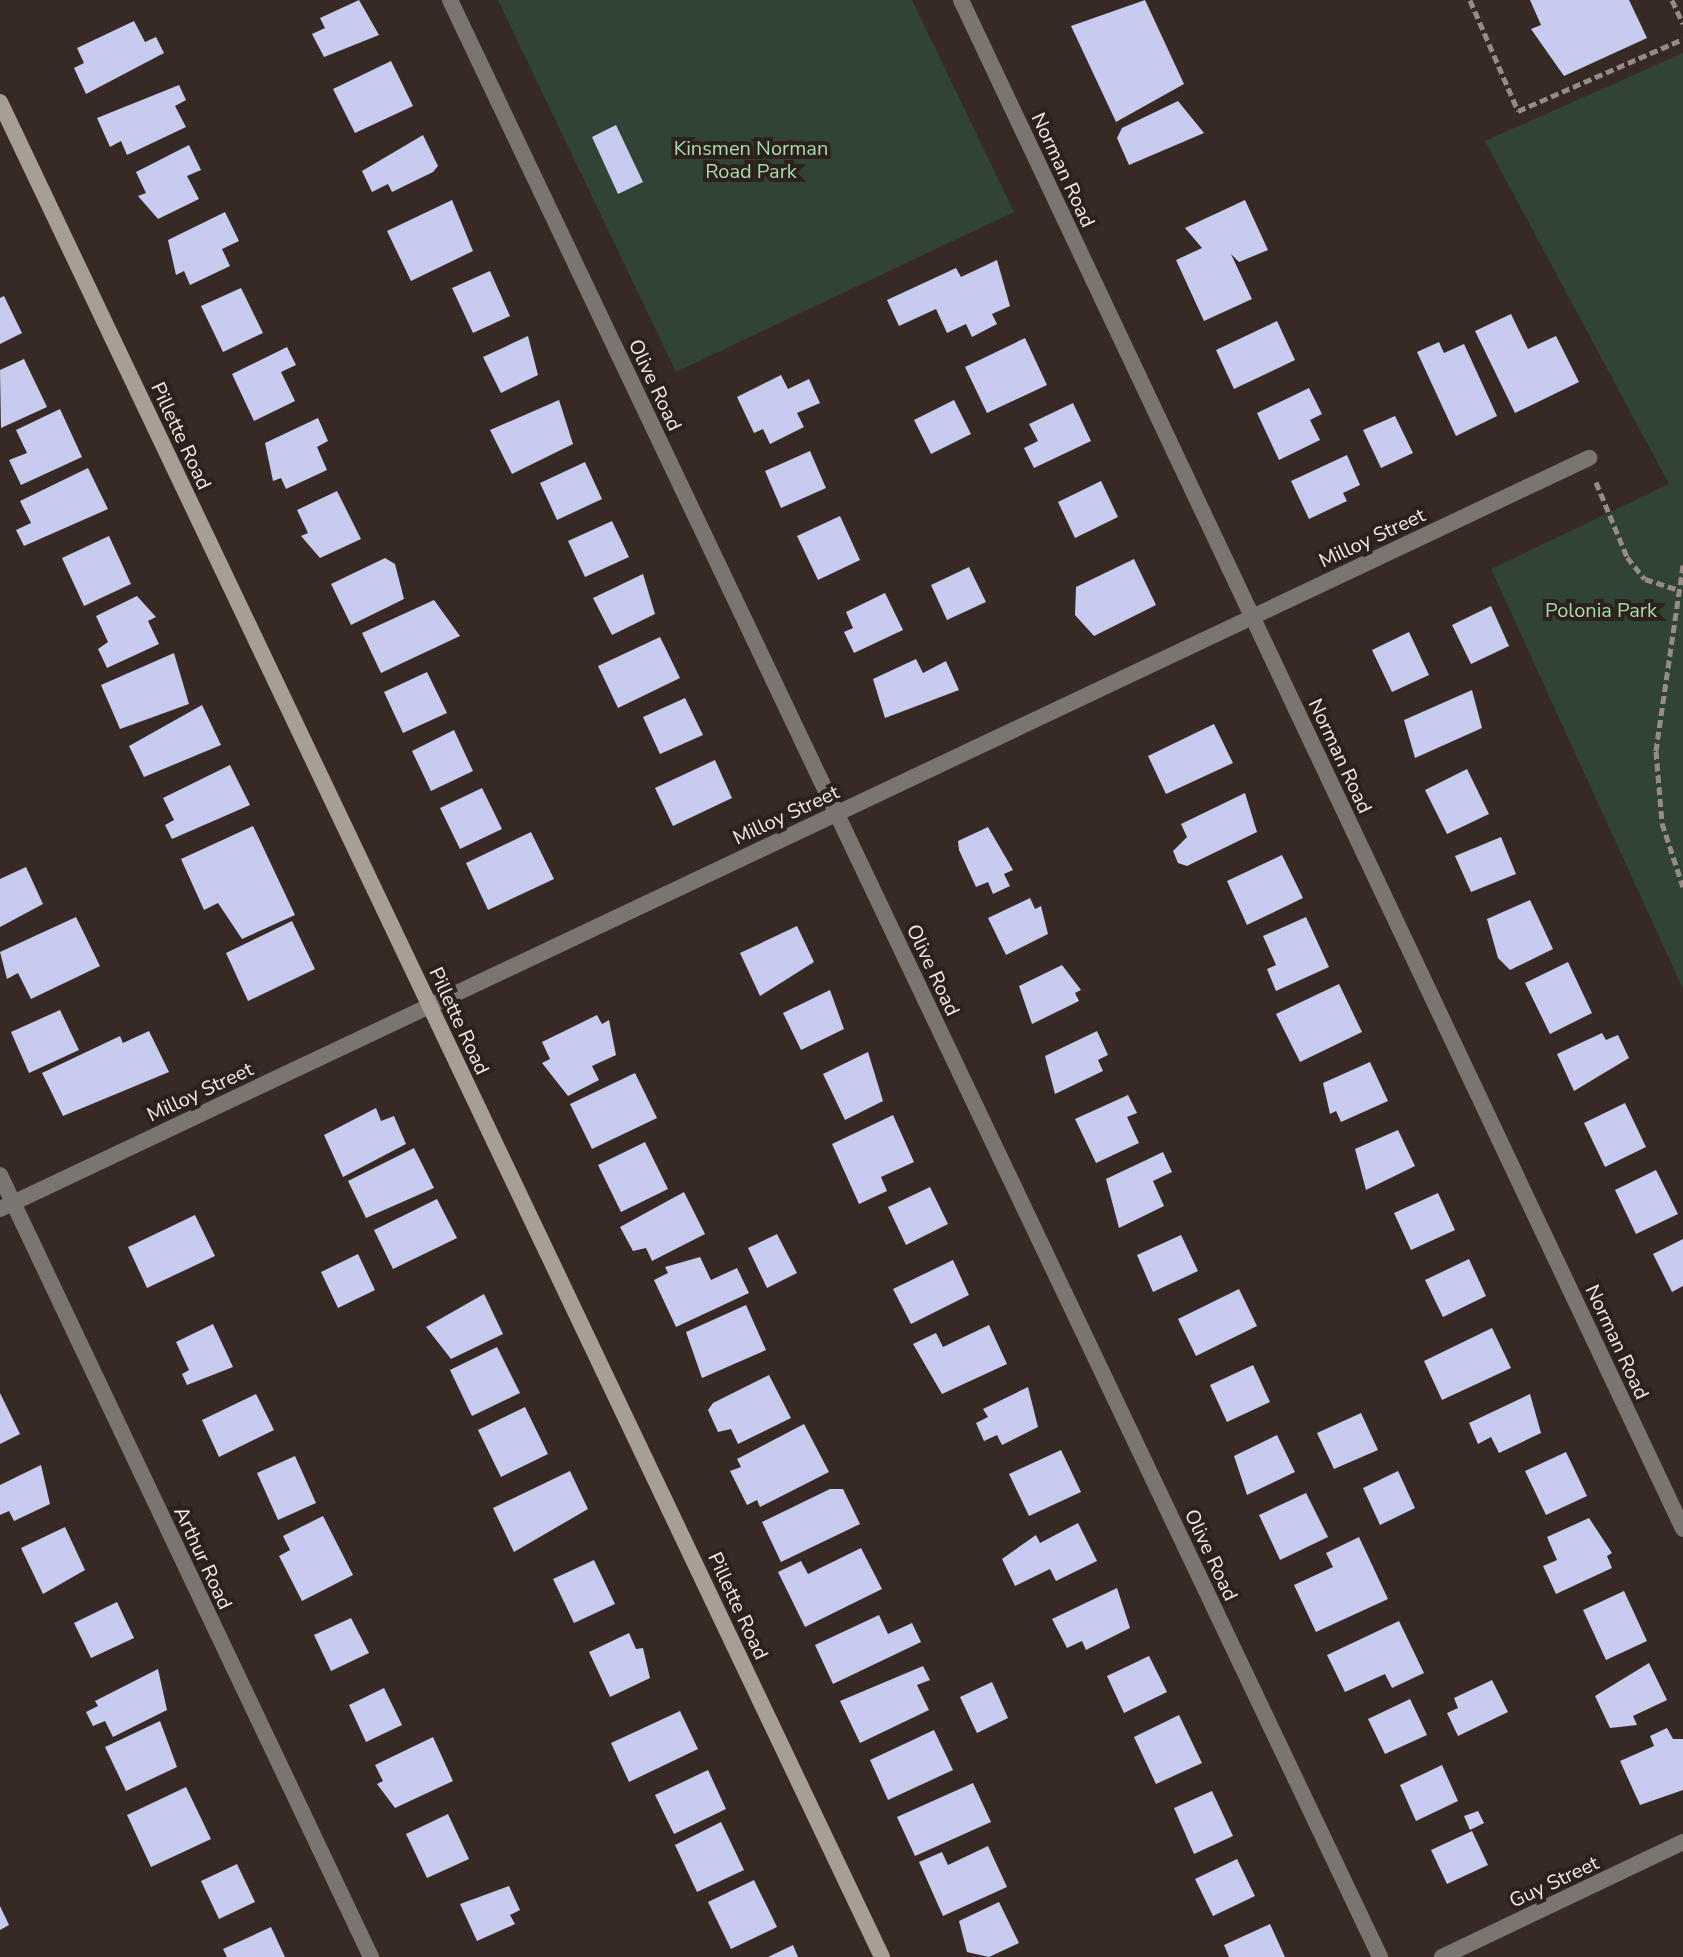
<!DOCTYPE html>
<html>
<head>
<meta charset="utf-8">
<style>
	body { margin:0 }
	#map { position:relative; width:1683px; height:1957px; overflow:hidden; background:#372a24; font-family:"Nunito Sans",sans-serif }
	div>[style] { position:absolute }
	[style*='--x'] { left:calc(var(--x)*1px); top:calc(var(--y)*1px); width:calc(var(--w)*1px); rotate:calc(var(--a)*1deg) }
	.green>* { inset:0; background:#314334 }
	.building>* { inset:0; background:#c7cbef }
	.path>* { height:5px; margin-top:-2.5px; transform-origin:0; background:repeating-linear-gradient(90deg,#968b86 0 8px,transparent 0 12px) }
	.street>* { height:16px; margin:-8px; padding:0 8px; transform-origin:8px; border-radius:8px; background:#7b7571 }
	.secondary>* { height:16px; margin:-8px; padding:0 8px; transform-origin:8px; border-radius:8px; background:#a79e96 }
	span { translate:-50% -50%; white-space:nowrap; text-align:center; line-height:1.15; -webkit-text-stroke:8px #2d211b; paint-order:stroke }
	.park-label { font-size:20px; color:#a6dbb0 }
	.street-label { font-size:20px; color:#f4ebe7 }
</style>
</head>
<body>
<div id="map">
	<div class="green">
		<div style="clip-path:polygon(498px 0,912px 0,1014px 212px,676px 372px)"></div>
		<div style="clip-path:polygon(1683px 53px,1683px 989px,1491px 569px,1669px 484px,1485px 141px)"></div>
	</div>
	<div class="building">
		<div style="clip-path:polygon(359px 0,379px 35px,324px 57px,312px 34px,325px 28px,320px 18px)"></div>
		<div style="clip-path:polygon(1145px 0,1184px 84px,1116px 122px,1071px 26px)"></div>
		<div style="clip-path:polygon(1530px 0,1629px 0,1647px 38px,1564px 76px,1531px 29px,1541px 25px)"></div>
		<div style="clip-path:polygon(134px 21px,145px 42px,156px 37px,164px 53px,86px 94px,74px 68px,84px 63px,77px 48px)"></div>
		<div style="clip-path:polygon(391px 61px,413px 106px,355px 133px,333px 89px)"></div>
		<div style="clip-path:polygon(179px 85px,186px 100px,175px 106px,186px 127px,127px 155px,121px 141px,110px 147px,97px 118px)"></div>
		<div style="clip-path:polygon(1178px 101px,1204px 133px,1129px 165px,1117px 138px,1122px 128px)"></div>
		<div style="clip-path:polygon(616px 125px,643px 182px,618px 194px,592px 137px)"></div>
		<div style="clip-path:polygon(423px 135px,438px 166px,433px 172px,392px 192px,388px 184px,372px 192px,362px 171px)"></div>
		<div style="clip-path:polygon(189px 145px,201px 170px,187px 176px,199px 199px,158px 219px,138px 196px,146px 193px,136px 172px)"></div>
		<div style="clip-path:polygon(452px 200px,473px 251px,411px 281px,387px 231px)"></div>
		<div style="clip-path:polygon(1245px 200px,1268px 250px,1239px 262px,1231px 254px,1252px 299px,1204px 321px,1176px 260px,1202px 248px,1185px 228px)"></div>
		<div style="clip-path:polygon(225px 212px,239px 241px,222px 249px,230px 266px,190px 285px,184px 271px,176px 275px,168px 240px)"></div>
		<div style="clip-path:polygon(997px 260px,1010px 306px,992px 314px,997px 324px,972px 337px,966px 324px,947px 333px,936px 309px,899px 326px,887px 300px,956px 268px,961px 277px)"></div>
		<div style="clip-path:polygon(490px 271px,510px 316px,473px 333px,452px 288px)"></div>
		<div style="clip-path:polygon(241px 288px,263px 333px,223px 352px,201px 306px)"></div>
		<div style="clip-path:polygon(4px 296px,22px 333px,0 344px,0 298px)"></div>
		<div style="clip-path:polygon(1511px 314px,1528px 349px,1556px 336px,1579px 382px,1515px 413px,1475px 331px)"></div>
		<div style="clip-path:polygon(1277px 321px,1295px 360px,1234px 389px,1216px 350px)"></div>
		<div style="clip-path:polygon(528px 336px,538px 375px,501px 393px,483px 357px)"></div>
		<div style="clip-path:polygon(1025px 338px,1047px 385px,987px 413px,965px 367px)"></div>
		<div style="clip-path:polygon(1439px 342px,1444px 353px,1464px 344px,1497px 416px,1456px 436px,1417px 352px)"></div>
		<div style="clip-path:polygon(287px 347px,296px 365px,281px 372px,295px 401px,254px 421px,232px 374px)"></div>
		<div style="clip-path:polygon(24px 359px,47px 407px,1px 428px,0 370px)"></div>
		<div style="clip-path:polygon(781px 375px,788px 389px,809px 379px,820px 403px,797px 413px,804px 427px,770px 444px,763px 429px,754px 433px,737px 397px)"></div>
		<div style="clip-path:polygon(1309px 388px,1322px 414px,1310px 420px,1320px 440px,1279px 460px,1257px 413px)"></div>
		<div style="clip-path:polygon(559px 400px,573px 444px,512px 474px,490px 430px)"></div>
		<div style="clip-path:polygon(954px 400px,971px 434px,931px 454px,914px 420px)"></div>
		<div style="clip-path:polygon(1073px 403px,1091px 441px,1034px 468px,1024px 448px,1038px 441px,1029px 424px)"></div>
		<div style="clip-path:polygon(60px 409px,82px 457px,21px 485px,9px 460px,27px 453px,16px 430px)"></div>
		<div style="clip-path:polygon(1395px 416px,1413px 453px,1381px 468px,1363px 430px)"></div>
		<div style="clip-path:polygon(318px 418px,328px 441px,317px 447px,327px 470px,286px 489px,281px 478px,273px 481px,265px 443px)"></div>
		<div style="clip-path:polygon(810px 451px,826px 488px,781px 508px,765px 471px)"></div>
		<div style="clip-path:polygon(1347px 455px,1360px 485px,1343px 493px,1347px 501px,1309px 519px,1291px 481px)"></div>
		<div style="clip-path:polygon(585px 462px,602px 499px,557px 520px,540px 483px)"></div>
		<div style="clip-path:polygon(88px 468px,108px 509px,24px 546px,16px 530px,31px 523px,20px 501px)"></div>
		<div style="clip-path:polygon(1101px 481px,1118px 517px,1075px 538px,1058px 502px)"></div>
		<div style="clip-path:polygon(337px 491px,361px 539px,320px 558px,301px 536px,308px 533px,297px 510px)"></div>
		<div style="clip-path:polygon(840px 516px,860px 560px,818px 580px,797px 536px)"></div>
		<div style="clip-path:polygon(612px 521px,629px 557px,585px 577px,568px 541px)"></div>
		<div style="clip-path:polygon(109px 536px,131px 584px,84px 606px,62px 558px)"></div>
		<div style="clip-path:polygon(385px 558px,395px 564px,404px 599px,351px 625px,331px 584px)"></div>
		<div style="clip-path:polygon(1134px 559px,1156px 605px,1094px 636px,1075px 615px,1076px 587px)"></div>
		<div style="clip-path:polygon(969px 567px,986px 602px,947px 620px,931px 585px)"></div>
		<div style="clip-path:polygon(643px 574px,655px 614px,612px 635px,593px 598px)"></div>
		<div style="clip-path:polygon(885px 593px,903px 630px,854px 653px,844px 632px,853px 628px,846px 612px)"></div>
		<div style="clip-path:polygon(137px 596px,156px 617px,148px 621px,159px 644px,107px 668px,98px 649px,108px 642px,96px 616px)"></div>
		<div style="clip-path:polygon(434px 600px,460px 636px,381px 673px,362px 633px)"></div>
		<div style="clip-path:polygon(1491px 606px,1509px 646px,1471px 664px,1452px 625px)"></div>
		<div style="clip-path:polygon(1409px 632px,1429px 675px,1392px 692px,1372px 650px)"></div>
		<div style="clip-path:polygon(660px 637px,680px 678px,618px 708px,598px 666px)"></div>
		<div style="clip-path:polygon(174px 653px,189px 704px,120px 729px,101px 685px)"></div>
		<div style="clip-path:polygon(916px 659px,923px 673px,946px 661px,959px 690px,885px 718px,873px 679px)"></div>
		<div style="clip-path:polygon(427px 672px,447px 713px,403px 733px,384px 692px)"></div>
		<div style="clip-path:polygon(1472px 690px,1482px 728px,1415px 758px,1404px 720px)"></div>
		<div style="clip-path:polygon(685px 698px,703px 735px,660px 754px,643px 717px)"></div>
		<div style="clip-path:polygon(202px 705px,221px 745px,144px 777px,129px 746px)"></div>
		<div style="clip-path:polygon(1214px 724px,1233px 763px,1166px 794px,1148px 756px)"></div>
		<div style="clip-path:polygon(454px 730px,473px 771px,431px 791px,412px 751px)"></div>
		<div style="clip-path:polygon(715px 760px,732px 798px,673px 826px,655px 788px)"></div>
		<div style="clip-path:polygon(230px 765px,250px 805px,172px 839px,165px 825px,174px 820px,163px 798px)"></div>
		<div style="clip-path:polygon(1467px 769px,1489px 814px,1447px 834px,1425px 790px)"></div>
		<div style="clip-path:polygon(482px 788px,502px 829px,460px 849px,440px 808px)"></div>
		<div style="clip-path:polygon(1245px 793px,1257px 832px,1187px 866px,1178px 863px,1173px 851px,1187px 837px,1181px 824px)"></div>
		<div style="clip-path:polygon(253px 826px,295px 915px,242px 939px,218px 903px,204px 910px,181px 859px)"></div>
		<div style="clip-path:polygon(988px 827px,1013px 870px,1004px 874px,1010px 886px,993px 894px,988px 882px,976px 887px,959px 850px,958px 841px)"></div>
		<div style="clip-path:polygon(531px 832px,554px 879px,488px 910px,466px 863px)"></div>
		<div style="clip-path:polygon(1501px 837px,1516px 874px,1471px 892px,1455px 856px)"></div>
		<div style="clip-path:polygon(1282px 855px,1303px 898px,1247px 925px,1227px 881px)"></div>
		<div style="clip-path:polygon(26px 867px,43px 904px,0 927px,0 879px)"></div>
		<div style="clip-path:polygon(1030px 898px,1035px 909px,1041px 906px,1048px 934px,1006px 955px,988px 918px)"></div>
		<div style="clip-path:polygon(1530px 900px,1553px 949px,1510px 970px,1498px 958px,1487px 919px)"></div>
		<div style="clip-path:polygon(76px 917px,100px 966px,31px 999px,18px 973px,7px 979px,0 952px)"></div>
		<div style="clip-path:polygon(1306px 917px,1329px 967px,1276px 991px,1267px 969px,1276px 965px,1263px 936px)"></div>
		<div style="clip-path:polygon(292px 921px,315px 969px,248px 1001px,226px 953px)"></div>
		<div style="clip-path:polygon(797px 926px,814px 962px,760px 996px,740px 953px)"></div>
		<div style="clip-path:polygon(1568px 962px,1592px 1013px,1550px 1034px,1525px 983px)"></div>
		<div style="clip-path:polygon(1062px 965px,1081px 990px,1075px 993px,1079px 1001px,1032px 1024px,1019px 986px)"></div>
		<div style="clip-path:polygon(1339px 984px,1362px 1032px,1300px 1062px,1276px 1014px)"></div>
		<div style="clip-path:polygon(830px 990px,844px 1029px,801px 1050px,783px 1013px)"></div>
		<div style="clip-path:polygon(60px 1010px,79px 1050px,29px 1073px,11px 1032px)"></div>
		<div style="clip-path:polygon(597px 1015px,602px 1024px,609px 1020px,616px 1055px,592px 1066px,599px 1080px,568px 1096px,542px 1063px,550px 1059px,542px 1042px)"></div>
		<div style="clip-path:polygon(149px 1031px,169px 1072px,63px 1116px,42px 1073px,120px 1036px,123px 1043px)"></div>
		<div style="clip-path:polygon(1097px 1031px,1108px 1055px,1098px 1060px,1103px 1071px,1055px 1094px,1045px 1056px)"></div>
		<div style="clip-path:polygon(1602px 1033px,1606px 1040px,1618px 1035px,1629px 1058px,1574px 1091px,1557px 1054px)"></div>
		<div style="clip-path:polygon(868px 1052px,883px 1101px,845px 1120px,823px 1074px)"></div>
		<div style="clip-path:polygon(1370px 1062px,1388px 1101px,1341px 1122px,1336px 1111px,1330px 1114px,1323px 1083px)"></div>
		<div style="clip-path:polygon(635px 1073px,657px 1118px,592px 1149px,570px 1104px)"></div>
		<div style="clip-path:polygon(1128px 1095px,1137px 1113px,1127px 1117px,1139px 1143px,1096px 1163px,1075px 1119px)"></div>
		<div style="clip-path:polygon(1625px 1103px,1646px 1147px,1605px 1167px,1584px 1123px)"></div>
		<div style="clip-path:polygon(376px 1108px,381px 1121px,394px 1116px,406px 1144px,343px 1177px,324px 1135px)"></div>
		<div style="clip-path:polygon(893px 1115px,914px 1162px,881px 1177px,887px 1191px,859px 1204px,832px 1144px)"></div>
		<div style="clip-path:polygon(1398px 1130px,1415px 1166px,1366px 1190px,1355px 1149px)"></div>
		<div style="clip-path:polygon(645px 1142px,668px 1189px,621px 1212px,598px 1165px)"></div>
		<div style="clip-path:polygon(414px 1148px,434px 1188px,366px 1218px,348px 1181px)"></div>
		<div style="clip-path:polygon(1163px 1152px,1172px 1172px,1153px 1181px,1164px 1206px,1119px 1228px,1106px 1179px)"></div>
		<div style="clip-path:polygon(1656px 1170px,1678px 1214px,1636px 1234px,1615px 1190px)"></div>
		<div style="clip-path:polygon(930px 1187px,948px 1224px,906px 1245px,888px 1207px)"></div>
		<div style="clip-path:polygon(684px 1192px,705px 1234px,652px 1261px,646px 1248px,633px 1251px,620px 1227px)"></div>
		<div style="clip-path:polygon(1438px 1193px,1455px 1230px,1411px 1250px,1394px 1213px)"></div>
		<div style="clip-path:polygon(437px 1199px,457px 1238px,393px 1269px,374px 1230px)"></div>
		<div style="clip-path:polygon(195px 1215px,215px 1256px,147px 1288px,128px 1247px)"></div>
		<div style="clip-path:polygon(777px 1234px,797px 1273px,767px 1288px,748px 1248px)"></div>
		<div style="clip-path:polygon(1181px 1235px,1198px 1271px,1153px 1292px,1137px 1255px)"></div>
		<div style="clip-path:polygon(1683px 1239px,1683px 1286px,1672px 1292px,1653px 1254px)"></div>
		<div style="clip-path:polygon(358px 1254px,375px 1290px,338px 1308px,321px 1272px)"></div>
		<div style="clip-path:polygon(700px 1257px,711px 1280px,737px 1268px,749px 1293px,676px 1327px,654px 1280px,668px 1273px,665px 1267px)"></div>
		<div style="clip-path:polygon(1469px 1259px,1486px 1296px,1443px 1317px,1425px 1280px)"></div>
		<div style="clip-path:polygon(953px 1260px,969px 1295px,911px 1324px,893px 1289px)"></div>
		<div style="clip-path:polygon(1239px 1289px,1257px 1326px,1196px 1356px,1178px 1319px)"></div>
		<div style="clip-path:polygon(484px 1294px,503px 1334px,451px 1359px,426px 1327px)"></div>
		<div style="clip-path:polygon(746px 1305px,766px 1350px,702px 1378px,686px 1332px)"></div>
		<div style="clip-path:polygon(213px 1324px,233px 1367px,187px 1385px,182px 1374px,189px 1370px,176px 1342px)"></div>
		<div style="clip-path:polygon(989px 1325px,1007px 1364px,942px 1394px,913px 1344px,936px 1333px,943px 1347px)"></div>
		<div style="clip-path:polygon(1492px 1328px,1511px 1368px,1442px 1400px,1424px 1361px)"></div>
		<div style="clip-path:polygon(497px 1347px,520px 1393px,472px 1416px,450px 1370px)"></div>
		<div style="clip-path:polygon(1253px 1365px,1270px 1402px,1227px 1422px,1210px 1385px)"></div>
		<div style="clip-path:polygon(769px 1375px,791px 1418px,738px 1444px,731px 1429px,718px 1432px,708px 1410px,713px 1403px)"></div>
		<div style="clip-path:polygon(1028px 1387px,1038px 1427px,1002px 1445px,997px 1435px,984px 1441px,976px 1423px,988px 1417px,983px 1409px)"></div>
		<div style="clip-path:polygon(0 1393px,20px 1434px,0 1444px)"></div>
		<div style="clip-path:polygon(256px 1394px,274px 1430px,219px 1457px,202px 1420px)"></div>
		<div style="clip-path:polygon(1530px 1394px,1541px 1433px,1499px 1453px,1491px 1437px,1478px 1444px,1469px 1423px)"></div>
		<div style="clip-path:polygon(525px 1407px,548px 1454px,501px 1477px,478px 1430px)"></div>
		<div style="clip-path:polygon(1361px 1413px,1378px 1450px,1334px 1469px,1317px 1433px)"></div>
		<div style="clip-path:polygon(804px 1424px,829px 1472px,760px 1507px,757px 1500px,747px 1505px,730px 1471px,741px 1467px,737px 1459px)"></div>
		<div style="clip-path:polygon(1277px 1435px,1295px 1472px,1247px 1495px,1234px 1456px)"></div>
		<div style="clip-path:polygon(1061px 1450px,1081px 1492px,1029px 1516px,1009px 1474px)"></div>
		<div style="clip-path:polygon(1566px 1452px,1587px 1496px,1546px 1515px,1525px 1471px)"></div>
		<div style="clip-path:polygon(295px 1456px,316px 1503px,278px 1520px,257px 1473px)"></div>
		<div style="clip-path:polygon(41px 1465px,50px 1504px,14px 1521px,9px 1511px,0 1515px,0 1485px)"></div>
		<div style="clip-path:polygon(570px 1471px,588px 1509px,514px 1552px,493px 1508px)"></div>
		<div style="clip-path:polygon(1398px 1471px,1415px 1508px,1380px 1525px,1363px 1488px)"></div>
		<div style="clip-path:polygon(830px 1489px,843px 1489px,860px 1524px,781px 1562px,762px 1522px)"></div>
		<div style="clip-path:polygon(1306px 1493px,1328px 1537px,1280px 1560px,1259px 1515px)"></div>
		<div style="clip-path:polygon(323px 1516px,353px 1575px,302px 1601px,279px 1556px,290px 1550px,283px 1536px)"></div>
		<div style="clip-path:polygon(1589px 1518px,1612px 1553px,1607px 1556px,1612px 1568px,1556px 1594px,1543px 1566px,1557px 1560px,1547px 1537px)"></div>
		<div style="clip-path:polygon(1078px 1523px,1097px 1561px,1056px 1581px,1050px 1569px,1015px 1586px,1002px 1559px,1036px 1535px,1040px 1543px)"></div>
		<div style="clip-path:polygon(65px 1527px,85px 1570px,43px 1594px,21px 1548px)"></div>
		<div style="clip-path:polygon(1359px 1537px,1388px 1599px,1316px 1632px,1294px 1585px,1333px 1567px,1326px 1553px)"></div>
		<div style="clip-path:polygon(861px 1548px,882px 1589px,805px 1627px,778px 1572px,801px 1561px,808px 1574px)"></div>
		<div style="clip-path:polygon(594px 1560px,615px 1604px,574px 1623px,553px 1579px)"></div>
		<div style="clip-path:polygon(1117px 1588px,1130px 1628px,1086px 1650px,1082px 1641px,1067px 1648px,1052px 1619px)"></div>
		<div style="clip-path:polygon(1624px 1591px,1647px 1641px,1606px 1660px,1583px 1610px)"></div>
		<div style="clip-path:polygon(117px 1602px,134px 1638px,91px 1658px,74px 1623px)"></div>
		<div style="clip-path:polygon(879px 1615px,888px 1634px,912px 1623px,921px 1642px,833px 1684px,815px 1645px)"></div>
		<div style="clip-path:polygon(351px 1618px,369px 1653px,331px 1671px,314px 1635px)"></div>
		<div style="clip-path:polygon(1399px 1621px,1424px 1673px,1392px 1688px,1385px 1674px,1345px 1692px,1327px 1655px)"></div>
		<div style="clip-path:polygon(629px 1633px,636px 1649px,643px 1648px,650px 1678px,610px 1697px,589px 1652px)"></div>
		<div style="clip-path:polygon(1149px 1656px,1167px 1692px,1124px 1713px,1107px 1676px)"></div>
		<div style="clip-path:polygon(1649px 1663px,1667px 1700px,1633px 1716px,1637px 1725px,1610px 1728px,1595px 1696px)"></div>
		<div style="clip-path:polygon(923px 1666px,930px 1680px,917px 1685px,929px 1710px,860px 1743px,840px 1701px)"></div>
		<div style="clip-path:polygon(158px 1669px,167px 1710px,113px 1737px,105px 1721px,93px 1726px,86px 1712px,98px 1706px,95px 1701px)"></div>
		<div style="clip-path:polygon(1492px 1680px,1508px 1712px,1458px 1736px,1447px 1713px,1458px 1708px,1454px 1698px)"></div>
		<div style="clip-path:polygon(992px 1682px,1008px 1718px,977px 1733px,960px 1697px)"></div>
		<div style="clip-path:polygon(384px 1688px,402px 1725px,366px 1742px,349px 1705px)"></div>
		<div style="clip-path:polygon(1410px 1699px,1427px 1735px,1385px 1754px,1368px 1719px)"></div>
		<div style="clip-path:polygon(680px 1711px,698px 1749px,629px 1782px,611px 1743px)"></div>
		<div style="clip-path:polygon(1179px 1715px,1202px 1763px,1156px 1784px,1134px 1737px)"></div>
		<div style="clip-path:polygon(160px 1721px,177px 1767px,126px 1791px,105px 1747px)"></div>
		<div style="clip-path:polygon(1667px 1728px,1673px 1739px,1683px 1739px,1683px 1790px,1640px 1805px,1620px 1761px,1654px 1746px,1650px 1736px)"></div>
		<div style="clip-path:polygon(934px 1730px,953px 1770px,888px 1800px,870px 1760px)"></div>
		<div style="clip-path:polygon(433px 1737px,453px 1781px,395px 1808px,377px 1784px,383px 1781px,375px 1765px)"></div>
		<div style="clip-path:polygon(1442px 1765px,1458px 1801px,1416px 1821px,1400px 1785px)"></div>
		<div style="clip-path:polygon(708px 1770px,726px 1809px,674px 1834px,655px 1795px)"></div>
		<div style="clip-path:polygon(973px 1783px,991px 1822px,915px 1856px,897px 1817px)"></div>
		<div style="clip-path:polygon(186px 1787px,211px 1839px,151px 1867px,127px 1815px)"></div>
		<div style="clip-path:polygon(1212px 1791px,1233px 1836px,1194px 1854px,1174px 1808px)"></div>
		<div style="clip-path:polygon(1478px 1811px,1484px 1823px,1470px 1830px,1464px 1816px)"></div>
		<div style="clip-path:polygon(448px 1814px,469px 1859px,427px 1878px,406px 1834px)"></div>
		<div style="clip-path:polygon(721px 1822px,744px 1870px,697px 1892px,675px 1845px)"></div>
		<div style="clip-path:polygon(1472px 1831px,1488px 1865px,1447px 1884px,1431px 1850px)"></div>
		<div style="clip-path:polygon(988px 1846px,1007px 1887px,943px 1916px,919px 1862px,942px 1852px,948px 1865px)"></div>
		<div style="clip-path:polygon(1237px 1859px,1255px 1896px,1213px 1916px,1195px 1879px)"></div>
		<div style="clip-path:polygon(237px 1864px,255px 1902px,219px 1919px,201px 1881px)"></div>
		<div style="clip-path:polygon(754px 1880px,777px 1927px,731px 1949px,708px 1902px)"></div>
		<div style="clip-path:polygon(509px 1886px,520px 1910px,510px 1915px,515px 1924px,477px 1941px,460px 1904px)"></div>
		<div style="clip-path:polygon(999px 1902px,1019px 1943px,989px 1957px,967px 1952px,959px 1921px)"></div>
		<div style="clip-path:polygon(0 1906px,9px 1925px,0 1930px)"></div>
		<div style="clip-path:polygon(1270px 1924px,1285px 1957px,1229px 1957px,1224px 1945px)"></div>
		<div style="clip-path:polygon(271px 1927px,285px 1957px,227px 1957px,223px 1949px)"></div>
		<div style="clip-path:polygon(793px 1945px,798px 1957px,768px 1957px)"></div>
	</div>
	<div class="path">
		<div style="--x:1470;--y:0;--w:121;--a:66.6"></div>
		<div style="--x:1518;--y:111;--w:180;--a:-23.6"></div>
		<div style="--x:1672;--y:0;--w:26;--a:65"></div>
		<div style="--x:1596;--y:482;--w:81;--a:67.5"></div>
		<div style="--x:1627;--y:557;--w:28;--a:51"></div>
		<div style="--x:1645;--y:579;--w:32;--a:18"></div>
		<div style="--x:1683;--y:565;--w:188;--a:98.3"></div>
		<div style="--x:1656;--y:751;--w:72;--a:85.2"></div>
		<div style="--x:1662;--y:823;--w:67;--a:71.8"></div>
	</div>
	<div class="street">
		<div style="--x:450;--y:0;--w:2167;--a:64.58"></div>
		<div style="--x:961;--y:0;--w:1691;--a:64.72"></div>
		<div style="--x:0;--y:1175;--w:866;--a:64.62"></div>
		<div style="--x:0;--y:1209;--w:1758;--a:-25.3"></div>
		<div style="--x:1442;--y:1957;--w:267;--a:-25.5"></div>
	</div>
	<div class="secondary">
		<div style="--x:0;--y:102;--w:2054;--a:64.57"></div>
	</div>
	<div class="park-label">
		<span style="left:751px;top:160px">Kinsmen Norman<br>Road Park</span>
		<span style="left:1601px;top:610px">Polonia Park</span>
	</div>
	<div class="street-label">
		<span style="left:1063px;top:170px;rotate:65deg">Norman Road</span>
		<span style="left:655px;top:385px;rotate:65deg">Olive Road</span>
		<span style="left:181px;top:436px;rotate:65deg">Pillette Road</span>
		<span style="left:1372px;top:538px;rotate:-25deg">Milloy Street</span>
		<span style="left:1340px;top:756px;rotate:65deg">Norman Road</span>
		<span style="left:786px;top:815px;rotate:-25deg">Milloy Street</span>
		<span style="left:933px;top:970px;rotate:65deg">Olive Road</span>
		<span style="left:459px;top:1021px;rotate:65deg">Pillette Road</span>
		<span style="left:200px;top:1092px;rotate:-25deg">Milloy Street</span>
		<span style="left:1617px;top:1342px;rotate:65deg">Norman Road</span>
		<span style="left:1211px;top:1555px;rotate:65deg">Olive Road</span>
		<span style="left:203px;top:1558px;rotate:65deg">Arthur Road</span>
		<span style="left:738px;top:1606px;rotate:65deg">Pillette Road</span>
		<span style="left:1554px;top:1882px;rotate:-25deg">Guy Street</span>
	</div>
</div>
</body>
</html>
